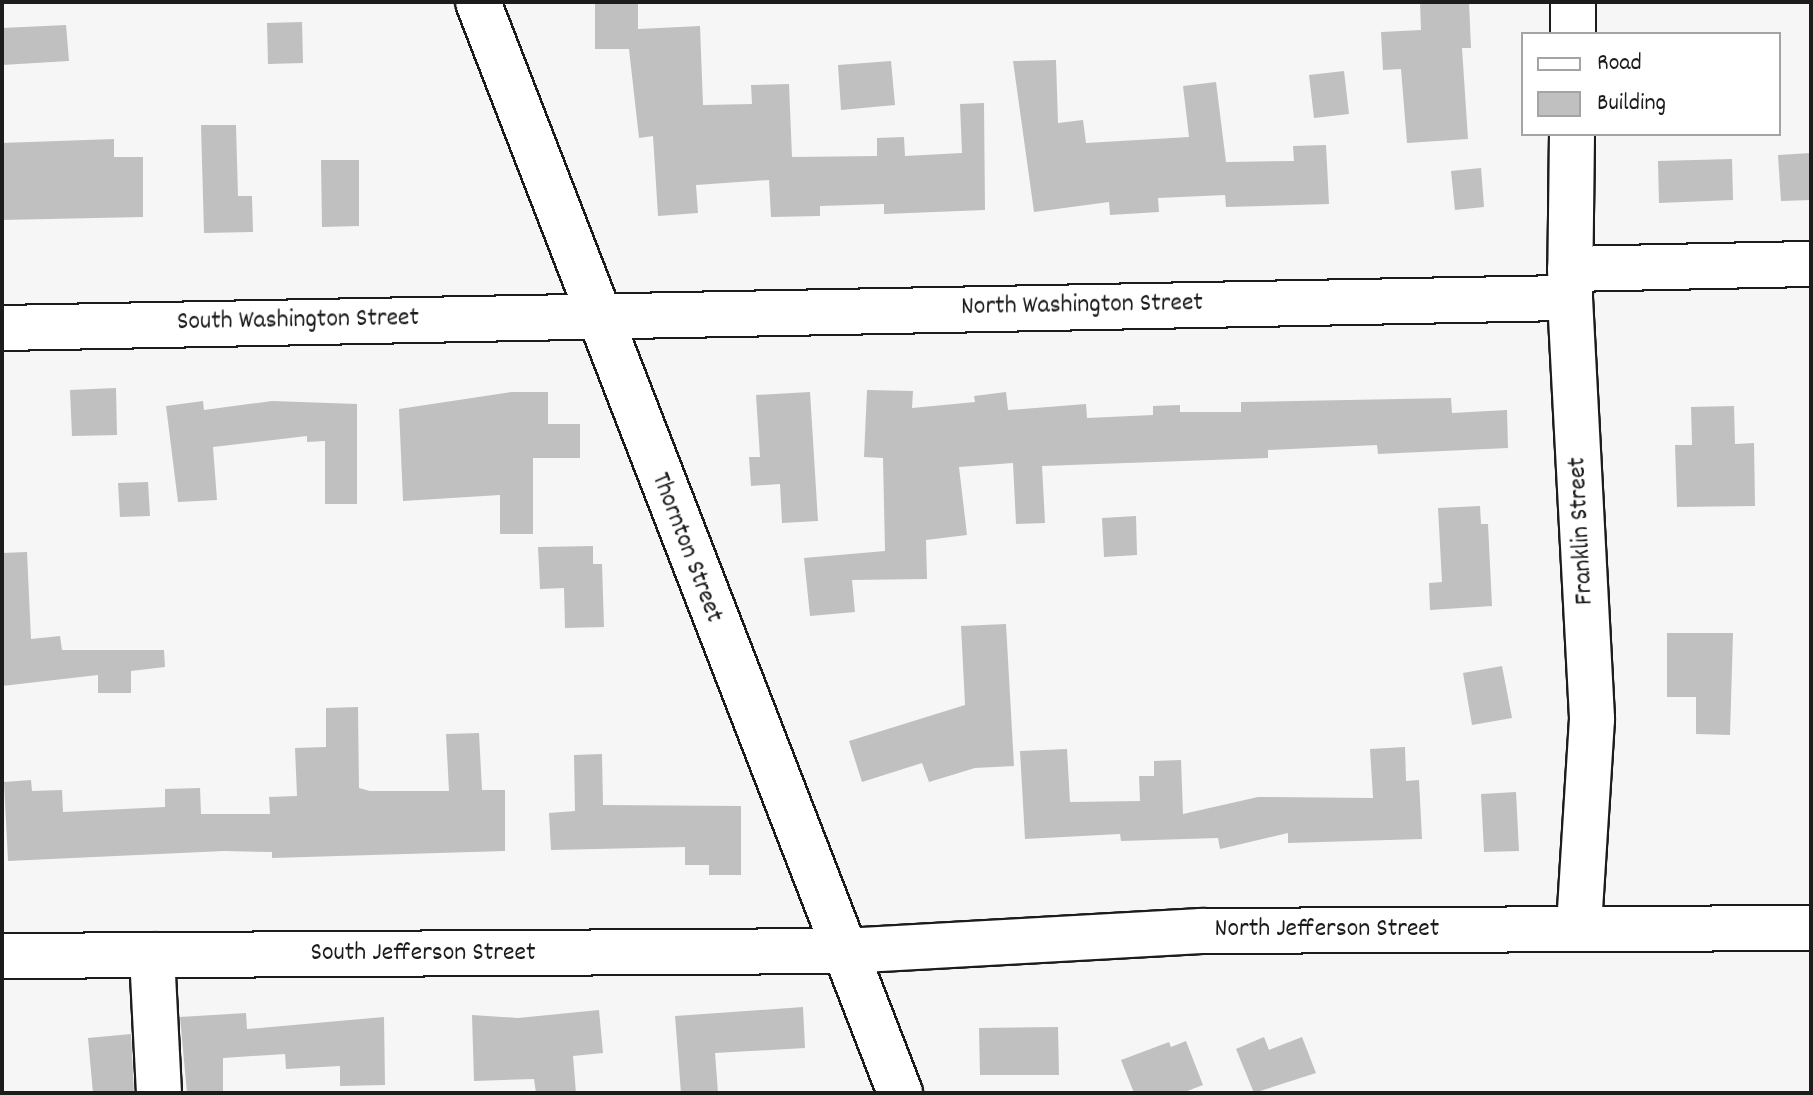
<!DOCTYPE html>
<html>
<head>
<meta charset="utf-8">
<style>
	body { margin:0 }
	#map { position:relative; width:1813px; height:1095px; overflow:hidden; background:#f6f6f6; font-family:Dekko,sans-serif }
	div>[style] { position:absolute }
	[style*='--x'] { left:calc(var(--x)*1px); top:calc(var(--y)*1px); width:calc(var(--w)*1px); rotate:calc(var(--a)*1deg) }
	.building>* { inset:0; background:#c0c0c0 }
	.roads { filter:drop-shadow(2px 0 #1c1c1c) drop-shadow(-2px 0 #1c1c1c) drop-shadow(0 2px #1c1c1c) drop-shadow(0 -2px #1c1c1c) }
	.minor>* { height:44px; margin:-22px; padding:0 22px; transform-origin:22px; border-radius:22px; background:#fff }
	span { translate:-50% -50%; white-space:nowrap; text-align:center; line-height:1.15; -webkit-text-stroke:8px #fff; paint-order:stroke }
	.street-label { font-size:26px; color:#1c1c1c }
	.frame { position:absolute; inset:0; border:4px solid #1c1c1c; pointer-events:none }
	.legend { position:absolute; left:1521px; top:32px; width:260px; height:104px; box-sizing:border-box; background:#fff; border:2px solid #a4a4a4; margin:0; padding:10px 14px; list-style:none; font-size:24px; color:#1c1c1c }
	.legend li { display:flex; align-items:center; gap:16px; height:40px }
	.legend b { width:40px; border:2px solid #a4a4a4 }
</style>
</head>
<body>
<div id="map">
	<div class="building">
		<div style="clip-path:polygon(595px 2px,638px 2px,638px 29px,700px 26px,703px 105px,752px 104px,751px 85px,789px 84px,792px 157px,877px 156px,877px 138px,904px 137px,905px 156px,962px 153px,960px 104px,984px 103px,985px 210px,884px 214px,884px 204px,820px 206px,820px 216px,771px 217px,769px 180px,696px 185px,698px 213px,658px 216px,653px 136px,639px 138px,629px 49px,595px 49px)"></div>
		<div style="clip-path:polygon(1420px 2px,1469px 2px,1471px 48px,1462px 48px,1468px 139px,1407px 143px,1401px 69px,1383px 70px,1381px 32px,1421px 30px)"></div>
		<div style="clip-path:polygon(302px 22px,303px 63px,268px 64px,267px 23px)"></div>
		<div style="clip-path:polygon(66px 25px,69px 61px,2px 65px,2px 28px)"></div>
		<div style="clip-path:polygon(1056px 60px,1058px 123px,1083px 120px,1086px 143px,1189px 137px,1183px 86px,1216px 82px,1226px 162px,1294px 161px,1293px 146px,1326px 145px,1329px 204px,1226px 207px,1225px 195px,1158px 198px,1159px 212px,1110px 215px,1109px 202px,1034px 212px,1013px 61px)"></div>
		<div style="clip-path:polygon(891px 61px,895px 105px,841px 110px,838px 65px)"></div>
		<div style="clip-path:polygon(1344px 71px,1349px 114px,1314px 118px,1309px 75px)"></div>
		<div style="clip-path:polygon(201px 125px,236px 125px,238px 196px,252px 196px,253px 232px,204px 233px)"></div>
		<div style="clip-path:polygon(114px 139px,114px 157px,143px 157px,143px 217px,2px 220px,2px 143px)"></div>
		<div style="clip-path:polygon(1811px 153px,1811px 200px,1781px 201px,1778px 155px)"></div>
		<div style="clip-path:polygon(1732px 159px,1733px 200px,1659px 203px,1658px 161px)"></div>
		<div style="clip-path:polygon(321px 160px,359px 160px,359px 226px,322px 227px)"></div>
		<div style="clip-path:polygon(1481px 168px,1484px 207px,1455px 210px,1451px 171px)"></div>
		<div style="clip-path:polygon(116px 388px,117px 435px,72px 436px,70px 390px)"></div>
		<div style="clip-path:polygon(867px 390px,913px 391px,912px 408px,975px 402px,974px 396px,1006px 392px,1008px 410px,1086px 404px,1087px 418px,1153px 415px,1153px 406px,1180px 405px,1180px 412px,1241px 412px,1241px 402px,1451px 398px,1452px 413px,1507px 410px,1508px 448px,1378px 454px,1377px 445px,1268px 450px,1268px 458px,1042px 466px,1045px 523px,1016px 524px,1013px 463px,959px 467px,967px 535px,926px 540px,927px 579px,852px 580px,855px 612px,810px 616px,804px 558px,885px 551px,883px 458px,864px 457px)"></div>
		<div style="clip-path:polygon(512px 392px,548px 392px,548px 424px,580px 424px,580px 458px,533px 458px,533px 534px,500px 534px,500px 495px,403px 501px,399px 409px)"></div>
		<div style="clip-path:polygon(810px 392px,818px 521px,782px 523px,780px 484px,751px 486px,749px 457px,760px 457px,756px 395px)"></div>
		<div style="clip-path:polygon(203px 401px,204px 410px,272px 401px,357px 404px,357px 504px,325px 504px,325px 441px,307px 442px,307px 436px,213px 447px,217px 500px,178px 502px,166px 406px)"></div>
		<div style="clip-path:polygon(1734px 406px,1735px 444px,1754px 443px,1755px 506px,1677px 507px,1675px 445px,1692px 445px,1691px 407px)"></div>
		<div style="clip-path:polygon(148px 482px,150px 516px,120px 517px,118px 483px)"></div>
		<div style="clip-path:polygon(1480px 506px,1481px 524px,1488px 524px,1492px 606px,1430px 610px,1429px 583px,1442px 582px,1438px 508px)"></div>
		<div style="clip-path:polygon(1136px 516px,1137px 555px,1104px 557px,1102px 518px)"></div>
		<div style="clip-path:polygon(593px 546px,593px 564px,602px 564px,604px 627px,565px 628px,564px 588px,540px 589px,538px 547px)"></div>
		<div style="clip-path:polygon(27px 552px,31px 639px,60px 636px,62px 650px,164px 650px,165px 667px,131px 671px,131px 693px,98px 693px,98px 675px,2px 686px,2px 553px)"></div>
		<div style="clip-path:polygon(1006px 624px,1014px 766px,975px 768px,929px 782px,922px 763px,862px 782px,849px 741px,965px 705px,961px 626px)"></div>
		<div style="clip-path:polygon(1667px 633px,1733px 633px,1730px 735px,1696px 734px,1696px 697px,1667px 697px)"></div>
		<div style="clip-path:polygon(1502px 666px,1512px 718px,1472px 725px,1463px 673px)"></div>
		<div style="clip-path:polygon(358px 707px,359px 788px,370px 791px,449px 791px,446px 734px,479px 733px,482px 790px,505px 790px,505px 851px,272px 858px,272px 852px,224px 851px,8px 861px,4px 782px,31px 780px,32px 791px,62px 790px,63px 812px,165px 807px,165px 789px,200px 788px,201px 814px,270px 814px,269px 797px,297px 796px,295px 748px,326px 747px,326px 708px)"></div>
		<div style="clip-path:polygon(1405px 747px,1406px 781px,1419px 780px,1422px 839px,1288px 843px,1288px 833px,1220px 849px,1218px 838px,1121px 841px,1120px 834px,1025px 839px,1020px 751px,1067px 749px,1070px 802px,1140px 801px,1139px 776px,1154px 776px,1154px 761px,1181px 760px,1183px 814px,1258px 797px,1373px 798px,1370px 749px)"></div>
		<div style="clip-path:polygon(602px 754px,603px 805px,741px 806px,741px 875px,709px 875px,709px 865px,685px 865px,685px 847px,551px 850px,549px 813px,575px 811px,574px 755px)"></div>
		<div style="clip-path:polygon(1516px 792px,1519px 851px,1484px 852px,1481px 794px)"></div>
		<div style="clip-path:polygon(803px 1007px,805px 1048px,715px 1053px,718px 1093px,681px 1093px,675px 1016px)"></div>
		<div style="clip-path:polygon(599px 1010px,603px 1053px,573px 1056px,576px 1093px,536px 1093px,534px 1079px,474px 1081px,472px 1015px,518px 1018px)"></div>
		<div style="clip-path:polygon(246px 1013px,247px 1029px,384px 1017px,385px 1085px,340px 1086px,340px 1066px,286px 1069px,285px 1054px,223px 1058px,223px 1093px,187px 1093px,180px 1017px)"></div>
		<div style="clip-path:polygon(1058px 1027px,1059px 1075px,980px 1075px,979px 1028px)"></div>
		<div style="clip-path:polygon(131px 1034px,134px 1093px,93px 1093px,88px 1038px)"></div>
		<div style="clip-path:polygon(1264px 1037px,1269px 1050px,1302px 1037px,1316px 1073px,1254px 1093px,1236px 1049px)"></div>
		<div style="clip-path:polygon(1186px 1041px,1203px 1085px,1182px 1093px,1134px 1093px,1121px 1060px,1169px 1042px,1171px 1047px)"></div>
	</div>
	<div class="roads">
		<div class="minor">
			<div style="--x:478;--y:2;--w:1170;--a:68.85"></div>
			<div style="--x:1573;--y:2;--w:32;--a:90"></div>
			<div style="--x:1572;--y:134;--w:164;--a:90.7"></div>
			<div style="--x:1570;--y:298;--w:422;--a:87"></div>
			<div style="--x:1592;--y:719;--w:209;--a:93.6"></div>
			<div style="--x:1570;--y:269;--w:241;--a:-1.2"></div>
			<div style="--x:2;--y:328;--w:1568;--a:-1.1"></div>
			<div style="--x:152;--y:955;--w:138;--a:87.1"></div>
			<div style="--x:2;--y:956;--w:842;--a:-0.34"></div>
			<div style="--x:844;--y:951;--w:358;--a:-3.2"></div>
			<div style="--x:1201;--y:931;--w:610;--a:-0.28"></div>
		</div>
	</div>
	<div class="street-label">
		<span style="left:1082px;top:306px;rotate:-1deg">North Washington Street</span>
		<span style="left:298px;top:321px;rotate:-1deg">South Washington Street</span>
		<span style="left:1582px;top:531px;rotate:-93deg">Franklin Street</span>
		<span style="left:686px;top:548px;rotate:69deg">Thornton Street</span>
		<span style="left:1327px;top:930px">North Jefferson Street</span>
		<span style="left:423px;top:954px">South Jefferson Street</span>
	</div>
	<div class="frame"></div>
	<ul class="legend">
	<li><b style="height:10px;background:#fff"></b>Road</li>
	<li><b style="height:22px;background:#c0c0c0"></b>Building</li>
	</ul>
</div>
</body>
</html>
